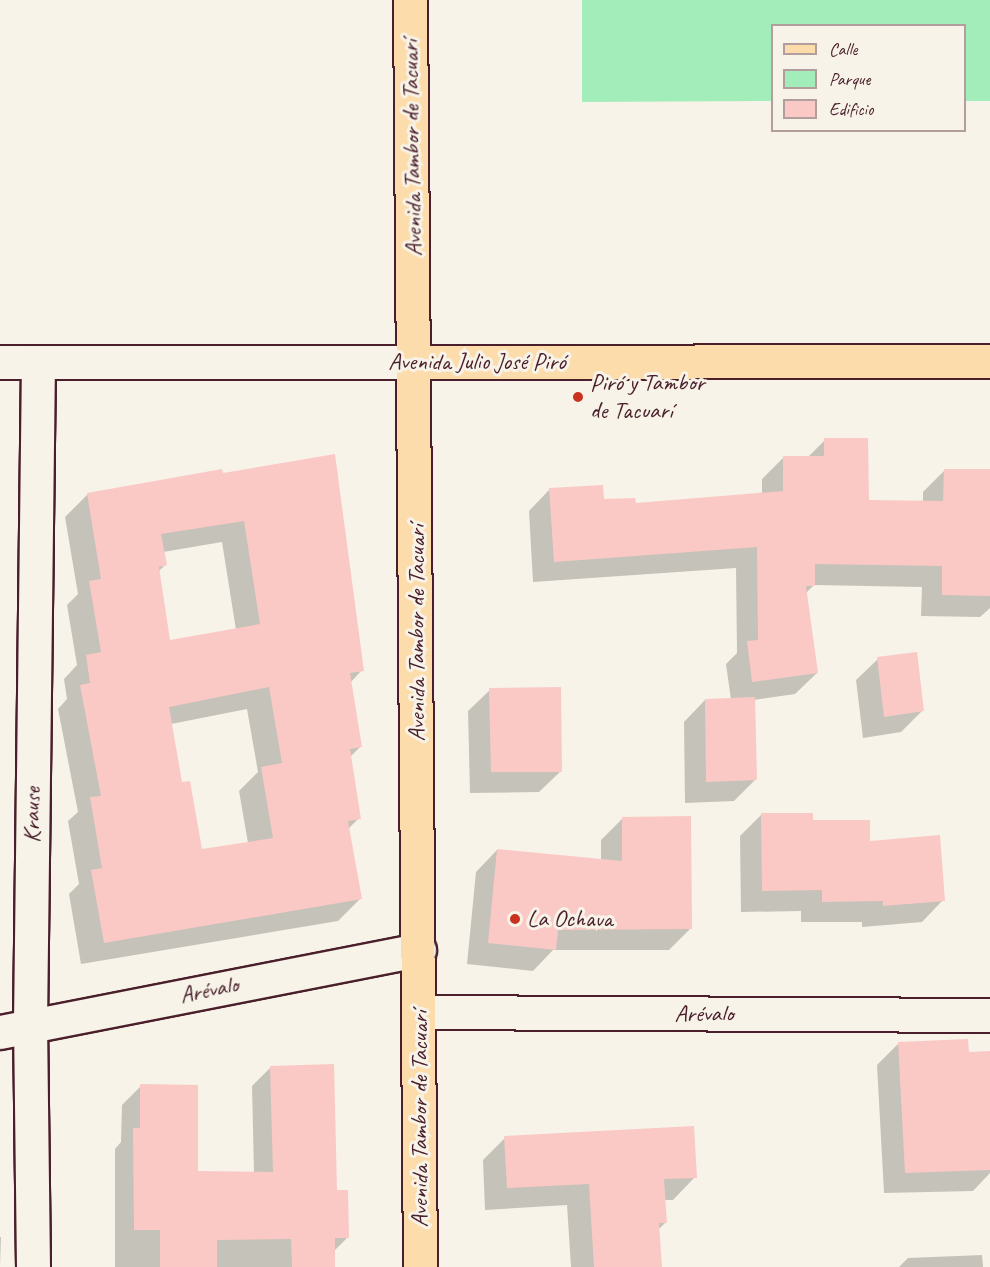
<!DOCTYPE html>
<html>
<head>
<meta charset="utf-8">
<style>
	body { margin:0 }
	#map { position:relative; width:990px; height:1267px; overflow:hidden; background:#f7f3e8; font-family:Caveat,sans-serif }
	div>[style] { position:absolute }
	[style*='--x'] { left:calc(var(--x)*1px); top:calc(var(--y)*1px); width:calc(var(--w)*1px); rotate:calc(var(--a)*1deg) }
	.green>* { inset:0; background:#a3edbb }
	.shadow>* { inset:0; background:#0003 }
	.building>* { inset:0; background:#fac9c6 }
	.roads { filter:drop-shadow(2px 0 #4a1f2b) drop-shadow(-2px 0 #4a1f2b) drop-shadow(0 2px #4a1f2b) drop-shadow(0 -2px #4a1f2b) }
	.minor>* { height:33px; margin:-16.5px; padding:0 16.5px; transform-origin:16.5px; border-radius:16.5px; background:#f7f3e8 }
	.primary>* { height:33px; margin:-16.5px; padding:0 16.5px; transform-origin:16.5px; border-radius:16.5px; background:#fddcac }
	.dots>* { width:16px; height:16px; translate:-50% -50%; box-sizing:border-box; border:3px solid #f7f3e8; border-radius:50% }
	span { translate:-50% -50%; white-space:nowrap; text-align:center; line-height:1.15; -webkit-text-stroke:6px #f7f3e8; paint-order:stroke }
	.street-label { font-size:24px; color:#4a1f2b }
	.poi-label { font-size:24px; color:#4a1f2b }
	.left { translate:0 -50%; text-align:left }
	.legend { position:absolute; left:771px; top:24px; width:195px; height:108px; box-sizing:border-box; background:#f7f3e8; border:2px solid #b29e9c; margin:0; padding:8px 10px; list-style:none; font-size:18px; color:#4a1f2b }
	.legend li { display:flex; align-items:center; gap:12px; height:30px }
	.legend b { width:30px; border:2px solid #b29e9c }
</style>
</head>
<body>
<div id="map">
	<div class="green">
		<div style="clip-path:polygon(582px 0,990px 0,990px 101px,965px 101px,964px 26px,772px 26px,772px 101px,582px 102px)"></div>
	</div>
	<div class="shadow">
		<div style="clip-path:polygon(825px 440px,868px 502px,923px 502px,923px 492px,945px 470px,990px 471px,990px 608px,980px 617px,921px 616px,922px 587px,814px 585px,806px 593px,817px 673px,795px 694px,753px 700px,755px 780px,734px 801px,685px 803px,684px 722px,705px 700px,731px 700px,726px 664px,737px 653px,736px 568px,533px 582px,529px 511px,550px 489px,634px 505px,762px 494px,762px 479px,783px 458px,807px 458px)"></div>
		<div style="clip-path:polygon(evenodd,221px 470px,362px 670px,350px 683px,361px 746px,349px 758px,359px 818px,348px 829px,360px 899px,338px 921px,81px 964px,69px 894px,79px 884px,68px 821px,78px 812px,58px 709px,67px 699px,64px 679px,77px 665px,67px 605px,78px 594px,65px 517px,87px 495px,221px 470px,222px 542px,236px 630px,169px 641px,158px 572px,165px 565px,163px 552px,222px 542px,221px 470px,247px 709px,258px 772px,239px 791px,248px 843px,200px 851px,181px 784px,171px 724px,247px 709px)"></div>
		<div style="clip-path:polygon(878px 659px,922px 711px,901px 732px,863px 738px,856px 680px)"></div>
		<div style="clip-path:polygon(490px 690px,561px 771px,539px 792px,470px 793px,468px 711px)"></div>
		<div style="clip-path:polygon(761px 815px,869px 842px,943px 900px,922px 922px,862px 927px,862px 922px,801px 922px,801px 911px,741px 912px,740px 836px)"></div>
		<div style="clip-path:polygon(623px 818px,691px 928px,669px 950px,553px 950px,533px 971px,467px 964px,476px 872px,497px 850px,601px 860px,601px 840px)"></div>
		<div style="clip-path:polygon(899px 1043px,967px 1054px,990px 1053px,990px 1173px,973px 1191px,884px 1193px,877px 1065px)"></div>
		<div style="clip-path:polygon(271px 1067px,336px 1192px,347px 1238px,335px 1250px,335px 1267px,115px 1267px,115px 1149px,121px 1142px,122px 1105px,141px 1086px,196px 1173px,254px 1173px,252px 1086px)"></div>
		<div style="clip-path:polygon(505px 1138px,695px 1177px,673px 1200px,664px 1200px,666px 1222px,658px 1230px,660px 1267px,571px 1267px,567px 1205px,485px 1210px,483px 1160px)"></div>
		<div style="clip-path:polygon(0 1237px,1px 1237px,0 1267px)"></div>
		<div style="clip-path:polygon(982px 1255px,983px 1267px,899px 1267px,908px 1258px)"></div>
	</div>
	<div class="building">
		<div style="clip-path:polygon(824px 438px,868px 438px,869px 500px,943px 501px,944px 469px,990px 469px,990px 596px,942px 595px,942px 566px,815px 564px,815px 586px,806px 586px,818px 673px,752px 682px,747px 641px,758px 640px,757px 547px,554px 562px,549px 488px,603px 485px,604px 499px,635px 498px,636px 503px,783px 491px,783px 456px,824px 456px)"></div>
		<div style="clip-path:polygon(evenodd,335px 454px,364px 671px,350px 673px,362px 747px,350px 749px,361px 819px,348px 821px,362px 899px,104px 943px,91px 870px,102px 868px,90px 797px,101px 796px,80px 685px,90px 683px,86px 655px,101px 652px,89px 581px,101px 579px,87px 493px,222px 469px,223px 473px,335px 454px,244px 521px,260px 624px,170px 640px,159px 567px,167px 565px,161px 534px,244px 521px,335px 454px,269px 687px,282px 763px,261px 767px,273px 838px,202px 849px,190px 781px,182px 782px,169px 707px,269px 687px)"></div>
		<div style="clip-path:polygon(917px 652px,924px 711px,884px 717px,877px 657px)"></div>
		<div style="clip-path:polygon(561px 687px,562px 772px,491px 772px,489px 688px)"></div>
		<div style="clip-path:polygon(755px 697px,757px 780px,706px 782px,705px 699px)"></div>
		<div style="clip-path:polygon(761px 813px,813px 813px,813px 820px,870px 820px,870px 841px,940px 835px,945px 901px,883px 906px,883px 901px,822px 902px,822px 890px,762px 891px)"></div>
		<div style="clip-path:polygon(691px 816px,692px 929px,558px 930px,556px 950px,488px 943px,497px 849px,622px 861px,622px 817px)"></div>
		<div style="clip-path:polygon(968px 1039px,969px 1052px,990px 1051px,990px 1170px,905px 1173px,898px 1042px)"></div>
		<div style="clip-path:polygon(334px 1064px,337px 1190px,348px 1190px,349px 1238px,335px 1238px,335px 1267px,292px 1267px,291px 1239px,217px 1240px,217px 1267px,160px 1267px,160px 1230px,134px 1230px,133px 1128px,140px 1128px,140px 1084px,198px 1085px,198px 1171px,273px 1172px,270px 1066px)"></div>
		<div style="clip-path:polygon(694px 1126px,697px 1178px,664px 1179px,667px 1223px,659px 1223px,662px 1267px,594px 1267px,589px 1184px,507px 1188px,504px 1136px)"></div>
	</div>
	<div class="roads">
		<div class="minor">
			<div style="--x:0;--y:362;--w:415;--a:0"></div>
			<div style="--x:419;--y:1012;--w:571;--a:0.3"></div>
			<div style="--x:0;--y:1032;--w:427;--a:-11.1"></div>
			<div style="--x:33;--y:1267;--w:242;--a:-90.7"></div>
			<div style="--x:30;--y:1025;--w:663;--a:-89.31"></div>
		</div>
		<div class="primary">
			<div style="--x:410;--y:0;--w:1267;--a:89.55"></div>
			<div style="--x:415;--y:362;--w:575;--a:-0.1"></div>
		</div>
	</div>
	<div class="dots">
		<div style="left:578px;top:397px;background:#c8321e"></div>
		<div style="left:515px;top:919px;background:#c8321e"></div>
	</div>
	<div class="street-label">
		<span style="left:412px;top:148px;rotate:-91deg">Avenida Tambor de Tacuarí</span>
		<span style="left:477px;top:362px">Avenida Julio José Piró</span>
		<span style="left:417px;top:633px;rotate:-90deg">Avenida Tambor de Tacuarí</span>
		<span style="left:32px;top:815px;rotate:-89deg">Krause</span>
		<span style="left:209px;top:990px;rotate:-11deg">Arévalo</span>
		<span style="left:704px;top:1014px">Arévalo</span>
		<span style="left:420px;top:1119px;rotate:-90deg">Avenida Tambor de Tacuarí</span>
	</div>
	<div class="poi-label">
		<span class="left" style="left:590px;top:397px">Piró y Tambor<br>de Tacuarí</span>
		<span class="left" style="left:527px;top:919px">La Ochava</span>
	</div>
	<ul class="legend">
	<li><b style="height:8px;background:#fddcac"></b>Calle</li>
	<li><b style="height:16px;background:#a3edbb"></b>Parque</li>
	<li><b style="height:16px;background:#fac9c6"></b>Edificio</li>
	</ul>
</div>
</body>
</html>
